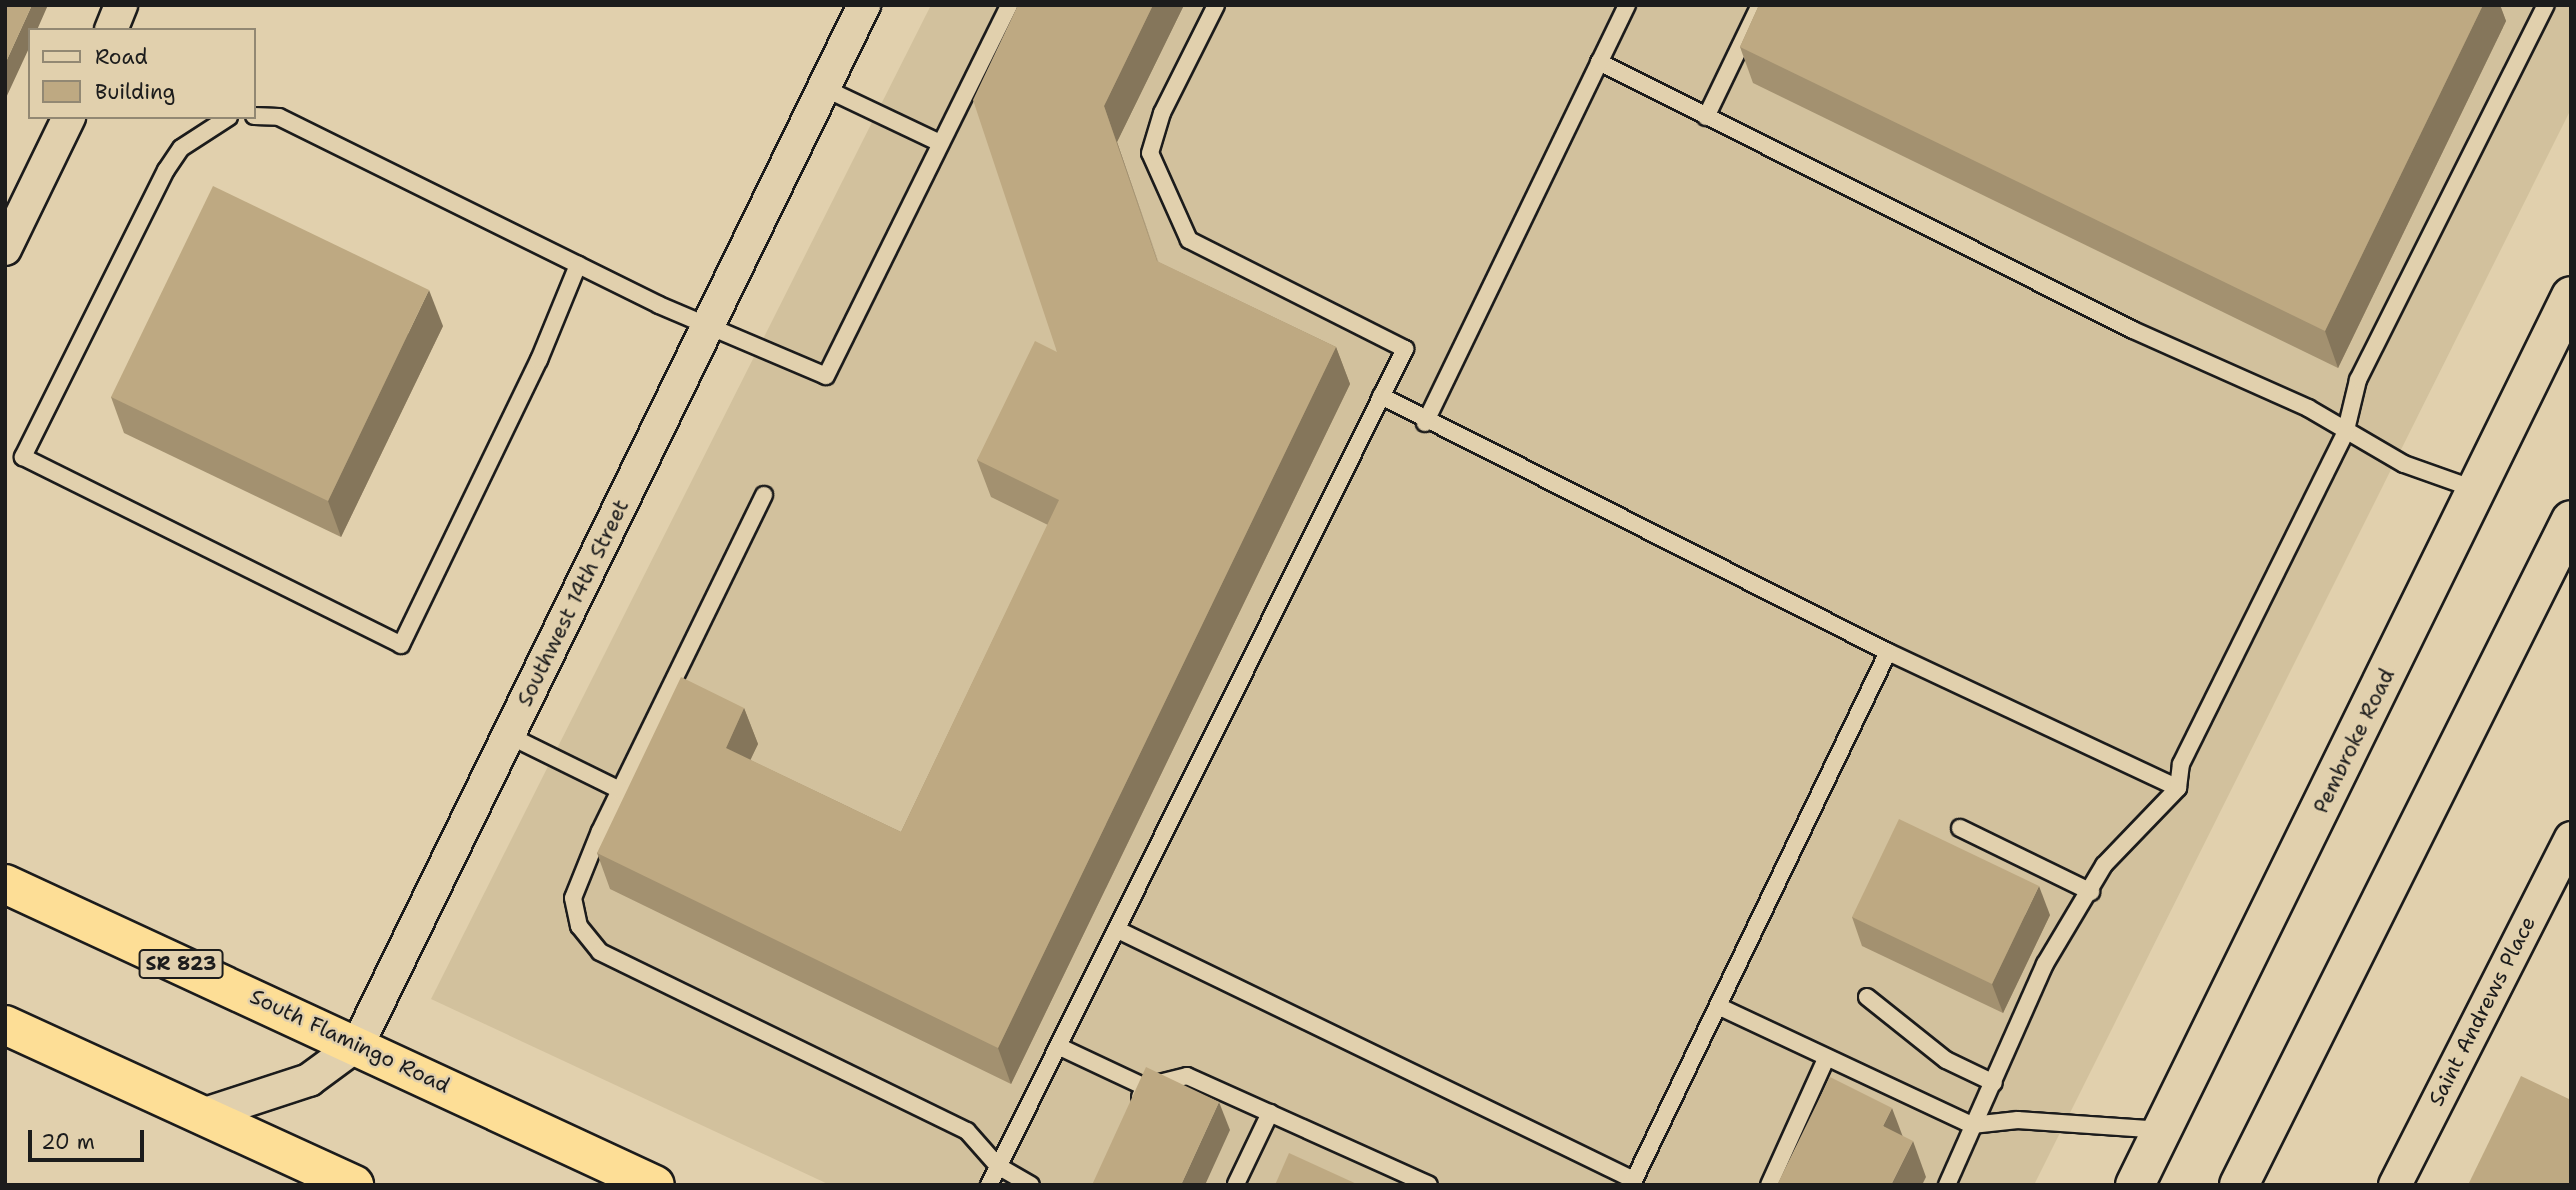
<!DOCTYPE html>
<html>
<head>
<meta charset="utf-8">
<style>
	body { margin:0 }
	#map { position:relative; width:2576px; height:1190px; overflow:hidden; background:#e1d0ad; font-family:"Shantell Sans",sans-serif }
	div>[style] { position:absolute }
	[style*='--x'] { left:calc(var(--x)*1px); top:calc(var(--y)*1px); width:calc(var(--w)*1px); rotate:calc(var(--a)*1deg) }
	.built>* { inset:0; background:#d2c19d }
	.roads { filter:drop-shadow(2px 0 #1c1c1c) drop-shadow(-2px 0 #1c1c1c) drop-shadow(0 2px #1c1c1c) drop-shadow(0 -2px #1c1c1c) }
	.lane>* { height:16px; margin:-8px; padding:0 8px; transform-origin:8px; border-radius:8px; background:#e1d0ad }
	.street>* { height:32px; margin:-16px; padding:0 16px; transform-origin:16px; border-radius:16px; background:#e1d0ad }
	.secondary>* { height:38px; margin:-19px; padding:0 19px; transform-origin:19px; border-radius:19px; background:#e1d0ad }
	.highway>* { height:38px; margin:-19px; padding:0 19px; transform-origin:19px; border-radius:19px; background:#fdde96 }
	.wall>* { inset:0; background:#a39170 }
	.shaded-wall>* { inset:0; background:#85765b }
	.building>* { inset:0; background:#bea982 }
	span { translate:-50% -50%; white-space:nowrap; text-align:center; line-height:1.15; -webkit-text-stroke:5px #e1d0ad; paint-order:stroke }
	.shield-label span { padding:2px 5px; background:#e1d0ad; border:2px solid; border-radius:5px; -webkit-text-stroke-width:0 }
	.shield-label { font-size:19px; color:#1c1c1c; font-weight:700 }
	.street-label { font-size:21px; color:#1c1c1c }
	.frame { position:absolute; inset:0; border:7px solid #1c1c1c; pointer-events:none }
	.legend { position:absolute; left:28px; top:28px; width:228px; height:91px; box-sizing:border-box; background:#e1d0ad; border:2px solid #928873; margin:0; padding:9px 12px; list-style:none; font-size:21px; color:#1c1c1c }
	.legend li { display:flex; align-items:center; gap:14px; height:35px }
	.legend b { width:35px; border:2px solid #928873 }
	.scale { position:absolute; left:28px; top:1130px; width:116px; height:32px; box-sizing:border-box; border:4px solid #1c1c1c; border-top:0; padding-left:9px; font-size:21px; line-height:24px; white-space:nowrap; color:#1c1c1c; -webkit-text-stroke:5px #e1d0ad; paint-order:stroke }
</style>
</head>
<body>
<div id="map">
	<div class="built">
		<div style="clip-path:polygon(931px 5px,2571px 5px,2571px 109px,2034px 1185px,830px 1185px,431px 999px)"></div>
	</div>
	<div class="roads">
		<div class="lane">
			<div style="--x:1599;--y:62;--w:597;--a:26.65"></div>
			<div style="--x:2133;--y:330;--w:192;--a:24"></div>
			<div style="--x:2308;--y:408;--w:111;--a:30.3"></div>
			<div style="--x:2404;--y:464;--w:77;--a:19.6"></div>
			<div style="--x:824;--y:88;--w:128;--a:25.4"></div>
			<div style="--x:254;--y:116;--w:25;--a:2"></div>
			<div style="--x:279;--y:117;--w:424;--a:26.3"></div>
			<div style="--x:659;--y:305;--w:181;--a:23"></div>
			<div style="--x:826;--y:376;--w:414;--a:-63.7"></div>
			<div style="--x:229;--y:117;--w:57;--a:147.1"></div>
			<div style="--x:181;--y:148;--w:27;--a:124"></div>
			<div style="--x:166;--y:170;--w:321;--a:116.5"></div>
			<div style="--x:23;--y:457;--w:422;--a:26.4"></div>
			<div style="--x:401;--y:645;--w:317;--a:-64.2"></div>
			<div style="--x:539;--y:360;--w:103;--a:-67.7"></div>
			<div style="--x:1706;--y:117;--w:124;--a:-64.3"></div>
			<div style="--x:1381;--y:396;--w:568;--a:26.79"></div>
			<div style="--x:1888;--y:652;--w:320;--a:25.1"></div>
			<div style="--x:1425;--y:423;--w:464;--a:-64.2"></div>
			<div style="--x:764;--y:495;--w:374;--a:116"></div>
			<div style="--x:600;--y:831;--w:72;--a:111.9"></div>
			<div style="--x:573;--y:898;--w:29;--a:78"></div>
			<div style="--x:579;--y:926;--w:33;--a:51"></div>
			<div style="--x:600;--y:952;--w:408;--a:26"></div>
			<div style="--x:967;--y:1131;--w:47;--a:48.5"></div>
			<div style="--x:998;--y:1166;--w:38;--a:30"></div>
			<div style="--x:508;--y:735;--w:125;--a:26.2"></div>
			<div style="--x:1960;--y:828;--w:146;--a:26"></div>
			<div style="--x:1118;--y:930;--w:573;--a:25.85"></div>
			<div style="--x:1634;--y:1180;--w:586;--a:-64.31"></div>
			<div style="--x:1867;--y:997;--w:101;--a:38.6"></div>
			<div style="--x:1946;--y:1060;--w:53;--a:25.6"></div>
			<div style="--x:1720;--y:1007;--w:278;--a:25.1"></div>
			<div style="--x:1972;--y:1125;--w:46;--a:-6.2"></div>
			<div style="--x:2018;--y:1120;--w:144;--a:4"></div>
			<div style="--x:1060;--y:1047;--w:94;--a:25.2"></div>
			<div style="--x:1145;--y:1087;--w:11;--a:117"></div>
			<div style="--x:1155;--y:1084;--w:33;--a:-14"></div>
			<div style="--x:1187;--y:1076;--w:265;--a:24.2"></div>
			<div style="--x:1236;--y:1184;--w:79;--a:-64.4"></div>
			<div style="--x:989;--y:1185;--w:934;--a:-63.54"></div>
			<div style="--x:1405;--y:349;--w:242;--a:-153.2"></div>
			<div style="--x:1189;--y:240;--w:95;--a:-114.1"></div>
			<div style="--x:1150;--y:153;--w:42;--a:-73.3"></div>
			<div style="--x:1162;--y:113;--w:121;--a:-63.4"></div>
			<div style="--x:1769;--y:1185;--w:138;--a:-65.7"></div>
			<div style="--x:1947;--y:1185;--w:242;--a:-66.1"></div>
			<div style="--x:2045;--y:964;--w:115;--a:-59.2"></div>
			<div style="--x:2104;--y:865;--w:107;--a:-46.1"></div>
			<div style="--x:2178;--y:788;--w:24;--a:-83"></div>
			<div style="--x:2181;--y:764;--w:369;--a:-63.6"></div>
			<div style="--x:2345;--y:434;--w:56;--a:-76.5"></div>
			<div style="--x:2358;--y:380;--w:419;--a:-63.4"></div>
		</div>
		<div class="street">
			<div style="--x:111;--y:30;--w:27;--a:-68"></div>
			<div style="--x:5;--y:249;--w:147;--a:-64.1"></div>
			<div style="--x:202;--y:1115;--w:113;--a:-18.1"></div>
			<div style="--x:309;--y:1080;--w:61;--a:-36.3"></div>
			<div style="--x:358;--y:1044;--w:1156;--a:-64.03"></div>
			<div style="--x:2395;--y:1185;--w:389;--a:-63.1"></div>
		</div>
		<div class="secondary">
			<div style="--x:2135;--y:1185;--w:990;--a:-63.87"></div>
			<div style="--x:2239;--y:1185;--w:743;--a:-63.47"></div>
		</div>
		<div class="highway">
			<div style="--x:5;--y:884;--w:716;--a:24.85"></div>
			<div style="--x:5;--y:1025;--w:384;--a:24.6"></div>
		</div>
	</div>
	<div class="wall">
		<div style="clip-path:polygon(1018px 5px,1184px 5px,1117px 142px,1158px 262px,1336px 347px,1350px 384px,1011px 1084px,610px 889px,597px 853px,744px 708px,758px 744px,750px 760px,901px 832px,1048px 525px,991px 497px,977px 460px,1057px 352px)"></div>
		<div style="clip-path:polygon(1759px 5px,2500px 5px,2506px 21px,2338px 368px,1753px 83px,1740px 47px)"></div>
		<div style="clip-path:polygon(443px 326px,341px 537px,124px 433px,111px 397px)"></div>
		<div style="clip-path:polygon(2050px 915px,2003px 1013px,1862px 946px,1852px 917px)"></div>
	</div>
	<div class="shaded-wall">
		<div style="clip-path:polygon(32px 5px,48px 5px,37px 30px,30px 30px,30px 46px,5px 100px,5px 64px)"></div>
		<div style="clip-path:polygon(1153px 5px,1184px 5px,1117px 142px,1171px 298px,1104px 106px)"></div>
		<div style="clip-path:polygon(2483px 5px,2500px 5px,2506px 21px,2338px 368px,2325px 331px)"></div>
		<div style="clip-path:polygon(429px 290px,443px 326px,341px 537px,328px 501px)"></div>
		<div style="clip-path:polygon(1336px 347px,1350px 384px,1011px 1084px,998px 1048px)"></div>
		<div style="clip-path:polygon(744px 708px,758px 744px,739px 784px,726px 748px)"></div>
		<div style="clip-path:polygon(2039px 886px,2050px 915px,2003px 1013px,1992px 984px)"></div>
		<div style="clip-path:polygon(1219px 1102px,1230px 1130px,1205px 1185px,1181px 1185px)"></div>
		<div style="clip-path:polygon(1892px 1108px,1906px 1145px,1883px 1126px)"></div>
		<div style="clip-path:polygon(1913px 1141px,1926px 1177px,1922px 1185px,1891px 1185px)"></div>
	</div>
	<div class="building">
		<div style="clip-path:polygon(5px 5px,32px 5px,5px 64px)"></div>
		<div style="clip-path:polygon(1018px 5px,1153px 5px,1104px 106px,1157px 261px,1336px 347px,998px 1048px,597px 853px,681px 677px,744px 708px,726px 748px,901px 832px,1059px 500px,977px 460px,1035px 341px,1057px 352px,973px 100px)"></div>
		<div style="clip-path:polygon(1759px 5px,2483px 5px,2325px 331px,1740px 47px)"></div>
		<div style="clip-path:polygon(213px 186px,429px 290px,328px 501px,111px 397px)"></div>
		<div style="clip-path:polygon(1899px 819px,2039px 886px,1992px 984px,1852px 917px)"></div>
		<div style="clip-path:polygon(1146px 1067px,1219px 1102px,1181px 1185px,1092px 1185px)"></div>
		<div style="clip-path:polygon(2521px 1076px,2571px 1100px,2571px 1185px,2468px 1185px)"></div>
		<div style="clip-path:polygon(1830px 1077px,1892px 1108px,1883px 1126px,1913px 1141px,1891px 1185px,1777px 1185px)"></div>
		<div style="clip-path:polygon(1289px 1153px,1359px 1185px,1275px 1185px)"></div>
	</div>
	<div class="shield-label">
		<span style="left:181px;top:964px">SR 823</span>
	</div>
	<div class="street-label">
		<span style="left:573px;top:603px;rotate:-64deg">Southwest 14th Street</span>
		<span style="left:2354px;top:741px;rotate:-64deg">Pembroke Road</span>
		<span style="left:2482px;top:1011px;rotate:-63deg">Saint Andrews Place</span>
		<span style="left:350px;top:1041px;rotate:25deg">South Flamingo Road</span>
	</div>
	<div class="frame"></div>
	<ul class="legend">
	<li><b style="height:9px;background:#e1d0ad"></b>Road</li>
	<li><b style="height:19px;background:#bea982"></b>Building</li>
	</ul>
	<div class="scale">20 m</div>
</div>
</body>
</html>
